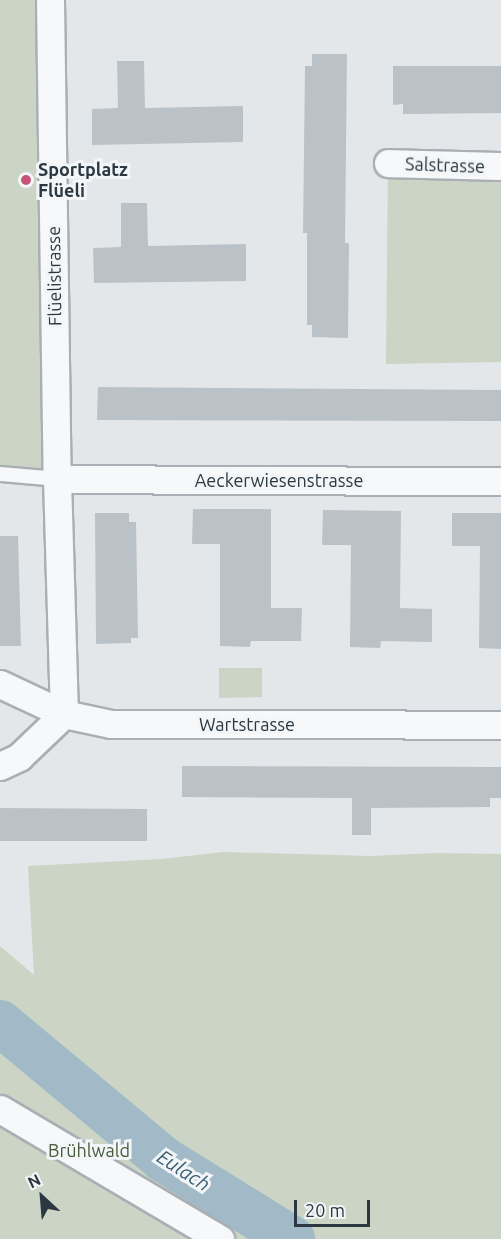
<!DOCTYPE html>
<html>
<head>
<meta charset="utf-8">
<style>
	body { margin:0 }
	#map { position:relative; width:501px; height:1239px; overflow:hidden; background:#e4e7ea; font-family:Ubuntu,sans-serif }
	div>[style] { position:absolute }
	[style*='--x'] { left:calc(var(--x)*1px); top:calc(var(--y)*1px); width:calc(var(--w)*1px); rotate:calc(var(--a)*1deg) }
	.green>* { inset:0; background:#cbd4c5 }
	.stream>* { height:8px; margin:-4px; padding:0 4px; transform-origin:4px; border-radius:4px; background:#a2bac7 }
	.river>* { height:46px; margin:-23px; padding:0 23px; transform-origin:23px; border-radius:23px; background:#a2bac7 }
	.building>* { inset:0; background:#bbc2c7 }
	.roads { filter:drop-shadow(2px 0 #a9afb4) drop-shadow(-2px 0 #a9afb4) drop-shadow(0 2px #a9afb4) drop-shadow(0 -2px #a9afb4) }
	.service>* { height:14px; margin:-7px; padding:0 7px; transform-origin:7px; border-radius:7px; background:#f6f8f9 }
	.minor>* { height:27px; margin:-13.5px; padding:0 13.5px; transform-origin:13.5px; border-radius:13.5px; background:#f6f8f9 }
	.dots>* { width:16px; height:16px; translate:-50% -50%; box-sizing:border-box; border:3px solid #f3f6f8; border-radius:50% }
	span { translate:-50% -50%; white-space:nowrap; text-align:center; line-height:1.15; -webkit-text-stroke:6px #f3f6f8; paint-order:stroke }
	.street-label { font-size:18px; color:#2c3841 }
	.poi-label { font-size:18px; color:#2c3841; font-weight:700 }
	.left { translate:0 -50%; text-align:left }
	.park-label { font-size:18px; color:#475c3b }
	.water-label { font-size:20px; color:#3a5d72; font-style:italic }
	.north { position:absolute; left:12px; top:1167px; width:60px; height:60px; -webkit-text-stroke:4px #f3f6f8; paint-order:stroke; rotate:334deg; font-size:16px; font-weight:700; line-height:24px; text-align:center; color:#2c3841 }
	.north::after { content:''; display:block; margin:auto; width:21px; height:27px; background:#2c3841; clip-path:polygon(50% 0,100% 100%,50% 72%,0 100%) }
	.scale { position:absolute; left:294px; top:1200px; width:76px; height:27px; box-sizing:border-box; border:3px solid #2c3841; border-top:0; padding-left:8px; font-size:18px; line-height:21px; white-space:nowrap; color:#2c3841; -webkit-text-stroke:4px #f3f6f8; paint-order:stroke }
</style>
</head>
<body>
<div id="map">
	<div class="green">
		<div style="clip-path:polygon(0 0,50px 0,57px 479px,0 474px)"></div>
		<div style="clip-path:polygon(388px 163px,501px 166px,501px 362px,386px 364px)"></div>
		<div style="clip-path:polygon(219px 668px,262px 668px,262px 697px,219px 698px)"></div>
		<div style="clip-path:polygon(223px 852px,371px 856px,437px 853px,501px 854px,501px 1239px,0 1239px,0 946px,34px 975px,28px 866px,162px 859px)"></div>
	</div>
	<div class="stream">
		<div style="--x:274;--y:1239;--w:9;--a:-54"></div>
	</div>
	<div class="river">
		<div style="--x:0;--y:1023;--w:212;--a:39.8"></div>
		<div style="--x:163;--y:1159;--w:152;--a:31.8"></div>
	</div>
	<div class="building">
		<div style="clip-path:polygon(312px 54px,347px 54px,345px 243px,349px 243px,348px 338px,312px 337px,312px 325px,307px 325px,307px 233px,303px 233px,305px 66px,312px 66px)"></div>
		<div style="clip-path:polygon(117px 61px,144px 61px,145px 108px,243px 106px,243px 142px,92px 145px,92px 109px,118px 108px)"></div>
		<div style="clip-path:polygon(393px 66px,501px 66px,501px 113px,403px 114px,403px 104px,393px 105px)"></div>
		<div style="clip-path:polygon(121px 203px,147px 203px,148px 246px,246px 244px,246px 281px,94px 283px,93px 248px,121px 247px)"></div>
		<div style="clip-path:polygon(98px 387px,501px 390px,501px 421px,97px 420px)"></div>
		<div style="clip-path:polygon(193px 509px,271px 509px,271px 608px,302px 608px,301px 641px,251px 641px,250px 647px,220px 646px,220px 544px,192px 544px)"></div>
		<div style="clip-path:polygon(323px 510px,401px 511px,400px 608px,432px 609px,432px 642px,381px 641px,380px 648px,350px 647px,351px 545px,322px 545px)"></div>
		<div style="clip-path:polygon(95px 513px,129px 513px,129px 522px,136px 522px,138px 638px,131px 638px,131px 643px,96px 644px)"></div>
		<div style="clip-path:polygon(452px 513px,501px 513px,501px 649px,479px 648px,480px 546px,452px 546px)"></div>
		<div style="clip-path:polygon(0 536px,18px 536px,21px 646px,0 646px)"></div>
		<div style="clip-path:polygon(182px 766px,501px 767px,501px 798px,490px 798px,490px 807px,371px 808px,371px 835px,352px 835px,352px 798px,182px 797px)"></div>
		<div style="clip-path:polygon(0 808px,147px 809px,147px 841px,0 841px)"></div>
	</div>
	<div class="roads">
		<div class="service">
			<div style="--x:0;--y:474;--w:57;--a:5"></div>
		</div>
		<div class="minor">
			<div style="--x:50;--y:0;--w:479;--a:89.2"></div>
			<div style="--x:57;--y:479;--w:235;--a:88.3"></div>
			<div style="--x:388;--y:163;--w:113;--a:1.5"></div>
			<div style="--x:57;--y:479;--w:444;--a:0.3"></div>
			<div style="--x:0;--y:684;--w:71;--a:25.1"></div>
			<div style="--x:64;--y:714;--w:48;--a:12"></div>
			<div style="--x:111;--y:724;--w:390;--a:0.1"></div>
			<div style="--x:0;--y:766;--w:21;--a:-25"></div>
			<div style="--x:19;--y:757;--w:62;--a:-43.7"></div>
			<div style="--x:0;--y:1109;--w:256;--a:30.6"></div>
		</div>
	</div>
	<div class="dots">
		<div style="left:26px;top:180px;background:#c45478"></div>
	</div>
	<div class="street-label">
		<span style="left:445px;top:165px;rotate:2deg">Salstrasse</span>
		<span style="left:54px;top:276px;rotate:-91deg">Flüelistrasse</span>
		<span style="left:279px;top:480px">Aeckerwiesenstrasse</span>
		<span style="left:247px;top:724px">Wartstrasse</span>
	</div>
	<div class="poi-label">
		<span class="left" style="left:38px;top:180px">Sportplatz<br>Flüeli</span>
	</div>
	<div class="park-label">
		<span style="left:89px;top:1150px">Brühlwald</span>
	</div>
	<div class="water-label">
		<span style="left:184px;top:1170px;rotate:33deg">Eulach</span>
	</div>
	<div class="north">N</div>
	<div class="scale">20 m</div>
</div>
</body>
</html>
